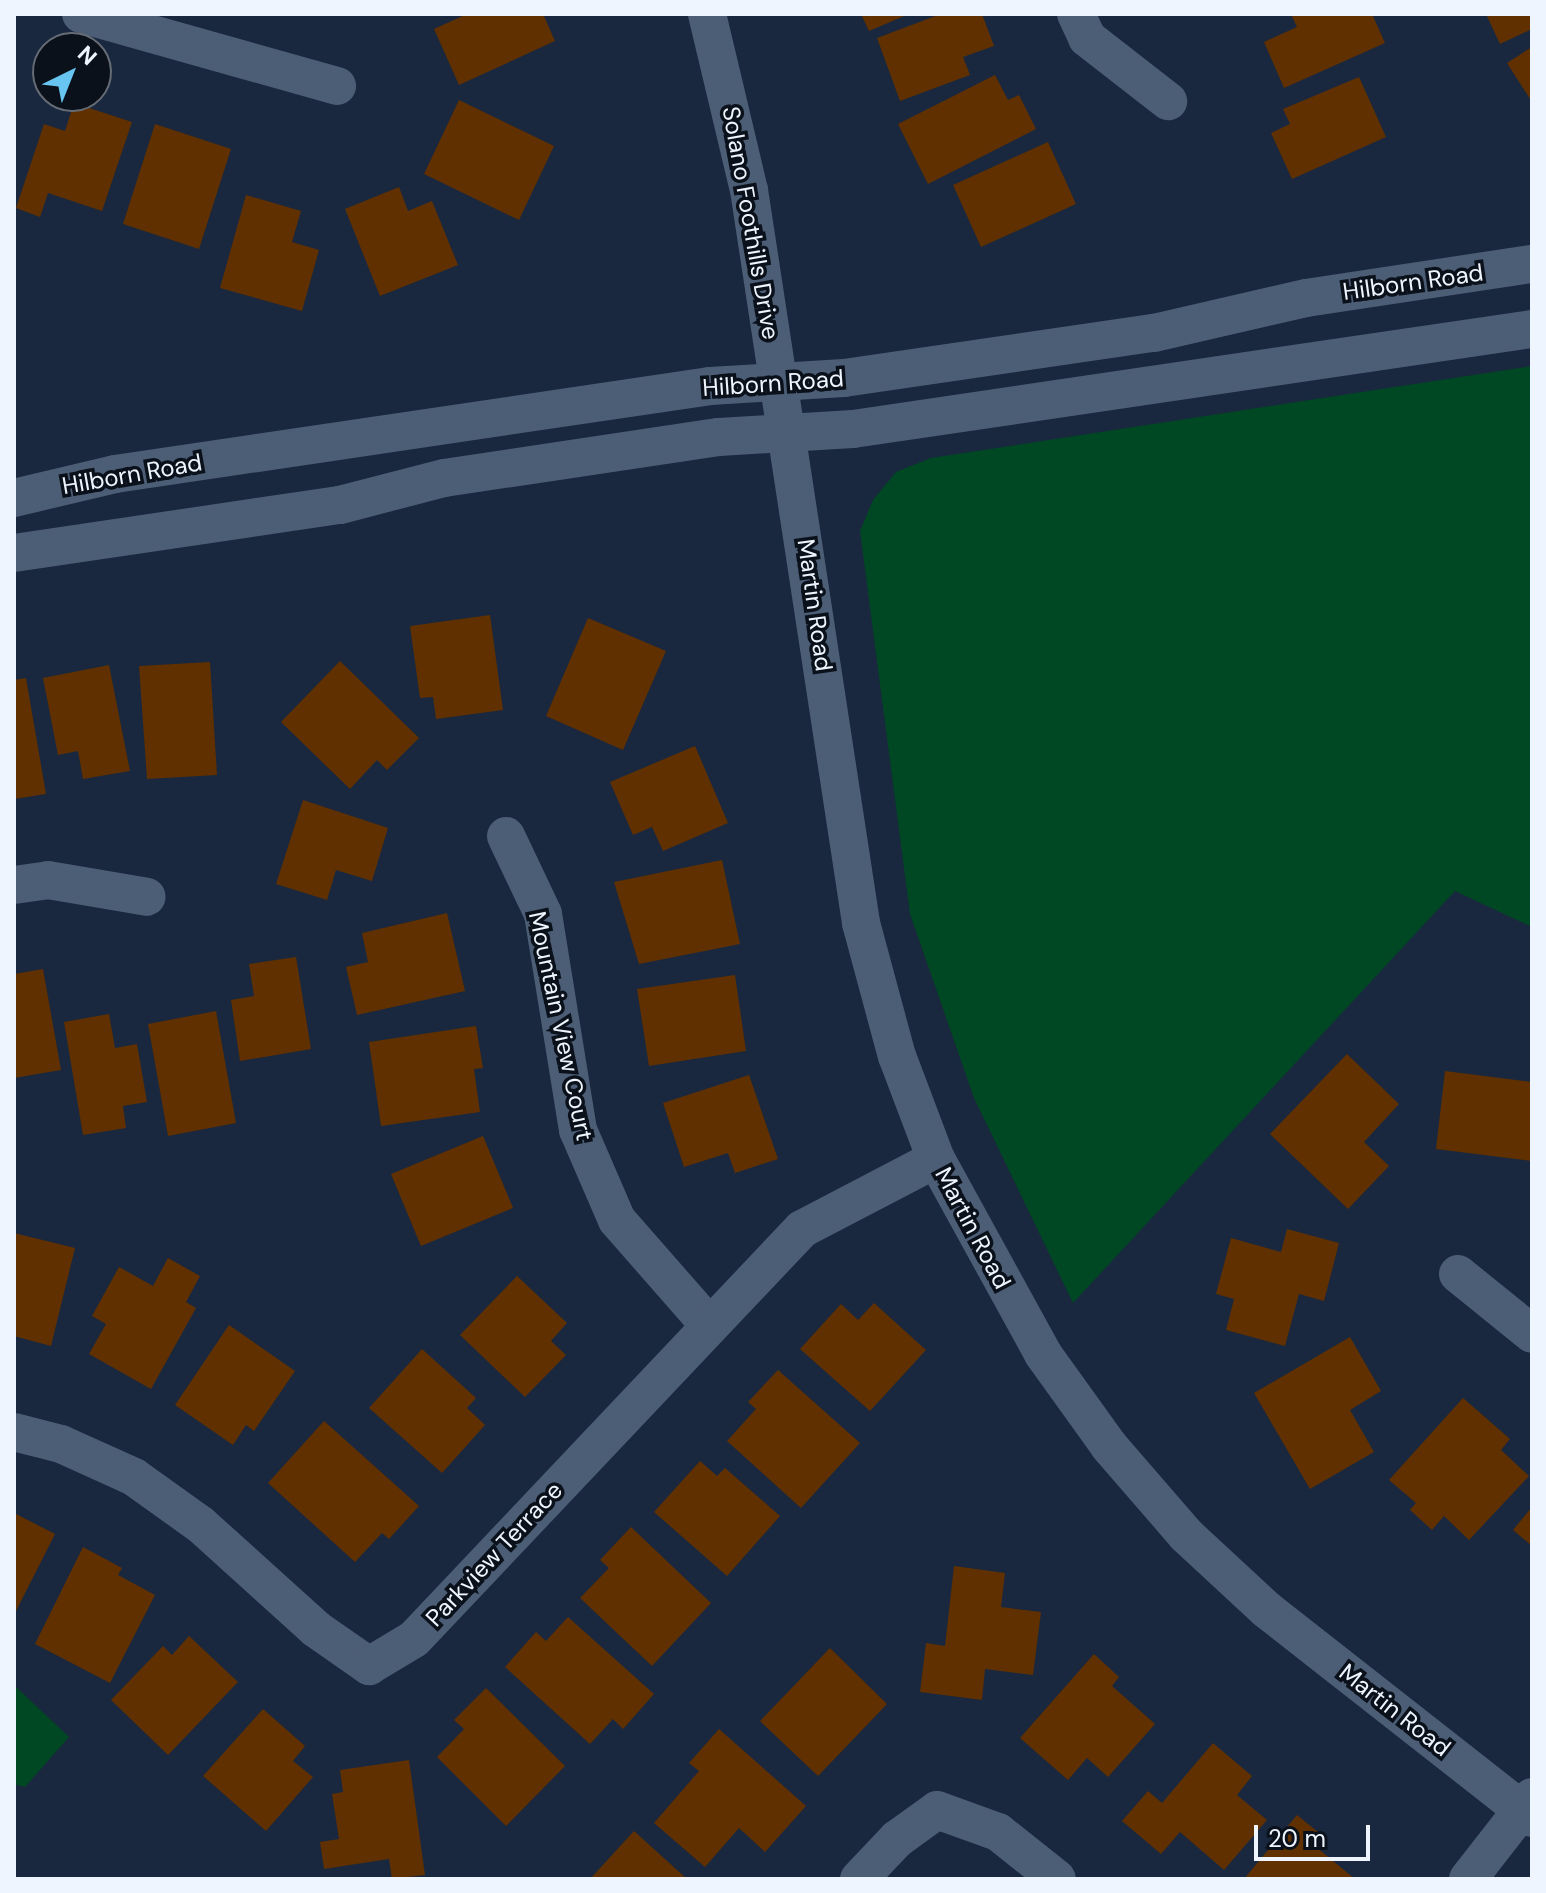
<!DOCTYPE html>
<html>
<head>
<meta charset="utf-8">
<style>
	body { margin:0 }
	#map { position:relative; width:1546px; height:1893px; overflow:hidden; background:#19283e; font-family:"DM Sans",sans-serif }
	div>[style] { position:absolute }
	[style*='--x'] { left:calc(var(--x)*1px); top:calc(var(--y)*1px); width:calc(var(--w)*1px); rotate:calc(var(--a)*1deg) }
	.green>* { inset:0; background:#004724 }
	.building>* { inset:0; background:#603000 }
	.minor>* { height:38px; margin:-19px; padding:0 19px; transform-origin:19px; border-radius:19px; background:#4c5d76 }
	span { translate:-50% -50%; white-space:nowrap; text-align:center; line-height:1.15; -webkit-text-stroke:7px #0a111a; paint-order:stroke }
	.street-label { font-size:24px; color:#eef5fe }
	.frame { position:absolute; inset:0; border:16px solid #eef5fe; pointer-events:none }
	.north { position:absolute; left:32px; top:32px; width:80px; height:80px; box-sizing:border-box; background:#0a111a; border:2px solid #656c75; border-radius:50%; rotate:43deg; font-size:22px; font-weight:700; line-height:32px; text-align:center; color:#eef5fe }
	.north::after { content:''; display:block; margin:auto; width:28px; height:36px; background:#68c4f0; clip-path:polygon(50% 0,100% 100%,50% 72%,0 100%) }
	.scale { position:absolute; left:1254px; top:1825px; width:116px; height:36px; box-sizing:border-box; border:4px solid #eef5fe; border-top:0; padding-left:10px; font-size:24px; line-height:28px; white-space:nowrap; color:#eef5fe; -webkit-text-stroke:6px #0a111a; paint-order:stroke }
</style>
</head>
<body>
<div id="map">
	<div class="green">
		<div style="clip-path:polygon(1532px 366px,1532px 927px,1455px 891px,1073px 1303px,974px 1098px,910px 914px,860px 531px,873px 500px,896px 472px,931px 458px)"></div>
		<div style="clip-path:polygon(14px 1685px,69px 1737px,25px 1787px,14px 1784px)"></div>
	</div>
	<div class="building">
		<div style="clip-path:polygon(467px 14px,543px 14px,555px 41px,459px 85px,434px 29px)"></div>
		<div style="clip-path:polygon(861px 14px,909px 14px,869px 31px)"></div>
		<div style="clip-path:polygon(941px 14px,982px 14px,994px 46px,963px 57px,970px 75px,900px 101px,877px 38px)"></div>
		<div style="clip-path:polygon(1291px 14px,1372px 14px,1385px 43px,1284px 88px,1264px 42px,1297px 27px)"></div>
		<div style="clip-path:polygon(1486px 14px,1532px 14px,1532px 29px,1500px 44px)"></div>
		<div style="clip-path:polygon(1532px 47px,1532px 102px,1507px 63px)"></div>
		<div style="clip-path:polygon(995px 75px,1008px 100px,1019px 95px,1036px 129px,928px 184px,898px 124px)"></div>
		<div style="clip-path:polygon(1359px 77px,1386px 137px,1292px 179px,1271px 133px,1290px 124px,1283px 109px)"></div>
		<div style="clip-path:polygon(459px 100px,554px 146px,519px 220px,424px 174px)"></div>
		<div style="clip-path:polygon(74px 103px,132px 122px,102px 211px,48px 193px,40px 217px,16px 208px,44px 124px,65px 131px)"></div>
		<div style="clip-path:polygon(155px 124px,231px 149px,199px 249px,123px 224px)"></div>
		<div style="clip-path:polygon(1048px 142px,1076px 204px,981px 247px,953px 185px)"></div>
		<div style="clip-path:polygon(399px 187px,408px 211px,432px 201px,458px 265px,380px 296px,345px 209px)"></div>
		<div style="clip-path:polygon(246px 195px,301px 211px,292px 242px,319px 250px,302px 311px,220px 288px)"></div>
		<div style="clip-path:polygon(490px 615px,503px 710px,436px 719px,433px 697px,420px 698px,410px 626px)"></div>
		<div style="clip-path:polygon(588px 618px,666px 651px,623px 750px,546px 716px)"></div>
		<div style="clip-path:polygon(340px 661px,419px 738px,387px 770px,377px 760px,350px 789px,281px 722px)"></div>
		<div style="clip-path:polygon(210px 662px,217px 775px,147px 779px,139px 666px)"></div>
		<div style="clip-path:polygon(109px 665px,130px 771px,83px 779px,78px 751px,58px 755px,43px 678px)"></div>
		<div style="clip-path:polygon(26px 678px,46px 794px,14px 799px,14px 680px)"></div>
		<div style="clip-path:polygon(695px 746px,728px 823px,663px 851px,652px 827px,633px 835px,610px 782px)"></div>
		<div style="clip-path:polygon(303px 800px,388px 828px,372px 881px,336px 870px,327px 900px,276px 884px)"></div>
		<div style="clip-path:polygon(722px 860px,740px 944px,639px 964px,614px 882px)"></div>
		<div style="clip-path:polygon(447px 913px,465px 991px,357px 1015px,346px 967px,368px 962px,362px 933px)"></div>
		<div style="clip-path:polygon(296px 957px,311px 1049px,240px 1061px,231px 1000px,254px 996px,249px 964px)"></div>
		<div style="clip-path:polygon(43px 969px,61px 1070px,14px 1078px,14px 974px)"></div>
		<div style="clip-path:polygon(735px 975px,746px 1051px,649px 1066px,637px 989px)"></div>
		<div style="clip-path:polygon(216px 1011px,236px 1123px,168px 1136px,148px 1024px)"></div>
		<div style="clip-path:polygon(109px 1014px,115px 1048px,137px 1044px,147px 1102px,123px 1106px,126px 1128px,83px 1135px,64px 1022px)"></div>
		<div style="clip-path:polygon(476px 1026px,483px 1068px,474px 1069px,480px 1112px,381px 1126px,369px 1042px)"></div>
		<div style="clip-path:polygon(1347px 1054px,1399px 1104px,1364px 1142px,1389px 1166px,1348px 1209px,1270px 1134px)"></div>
		<div style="clip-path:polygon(1445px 1071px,1532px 1082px,1532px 1161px,1436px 1149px)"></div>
		<div style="clip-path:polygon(749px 1075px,778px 1159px,735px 1173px,728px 1153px,684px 1167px,663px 1103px)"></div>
		<div style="clip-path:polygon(483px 1136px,513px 1208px,421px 1246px,391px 1174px)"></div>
		<div style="clip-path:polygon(1287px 1229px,1339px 1243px,1324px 1301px,1299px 1294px,1285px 1346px,1226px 1330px,1234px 1299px,1216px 1294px,1231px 1238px,1281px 1252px)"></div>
		<div style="clip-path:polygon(14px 1233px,75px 1248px,51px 1346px,14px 1336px)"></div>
		<div style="clip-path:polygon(168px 1258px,200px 1276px,186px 1302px,196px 1308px,151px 1389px,89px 1354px,106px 1324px,92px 1316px,119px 1267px,153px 1286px)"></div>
		<div style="clip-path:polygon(517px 1276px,567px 1323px,551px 1341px,566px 1355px,525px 1397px,460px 1335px)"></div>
		<div style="clip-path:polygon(874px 1303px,926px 1350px,870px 1411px,800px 1349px,841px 1304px,858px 1320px)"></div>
		<div style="clip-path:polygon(229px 1325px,295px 1371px,254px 1431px,246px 1425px,233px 1445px,175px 1405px)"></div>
		<div style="clip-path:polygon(1350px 1337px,1381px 1391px,1350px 1410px,1374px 1452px,1310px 1489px,1254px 1393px)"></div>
		<div style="clip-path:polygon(422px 1349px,476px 1398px,467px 1408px,485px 1425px,442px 1473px,369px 1408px)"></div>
		<div style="clip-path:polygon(778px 1370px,860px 1443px,801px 1508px,727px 1441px,756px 1409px,748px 1402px)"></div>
		<div style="clip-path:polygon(1463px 1398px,1510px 1439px,1501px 1450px,1529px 1476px,1469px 1540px,1444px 1516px,1432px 1530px,1410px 1510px,1416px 1503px,1389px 1480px)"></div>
		<div style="clip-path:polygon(324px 1421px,419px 1506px,389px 1539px,382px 1533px,355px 1562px,268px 1483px)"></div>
		<div style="clip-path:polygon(700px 1461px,717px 1476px,725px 1468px,780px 1516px,727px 1576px,654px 1512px)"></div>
		<div style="clip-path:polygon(1532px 1507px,1532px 1546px,1513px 1530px)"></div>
		<div style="clip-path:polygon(14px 1513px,55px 1534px,14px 1615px)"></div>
		<div style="clip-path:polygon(631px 1527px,711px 1603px,652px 1666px,580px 1598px,609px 1568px,600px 1560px)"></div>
		<div style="clip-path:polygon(83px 1547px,122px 1568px,118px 1575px,155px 1595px,110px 1683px,35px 1644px)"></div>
		<div style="clip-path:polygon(954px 1566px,1005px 1573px,1001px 1607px,1041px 1612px,1033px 1675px,985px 1669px,982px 1700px,920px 1692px,926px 1643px,945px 1646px)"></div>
		<div style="clip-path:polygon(568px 1617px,654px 1694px,623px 1729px,613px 1719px,590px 1744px,505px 1667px,536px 1632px,546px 1641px)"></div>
		<div style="clip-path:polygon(189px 1636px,238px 1682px,168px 1755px,111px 1700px,163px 1646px,172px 1655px)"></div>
		<div style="clip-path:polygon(830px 1648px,887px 1704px,818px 1776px,760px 1721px)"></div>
		<div style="clip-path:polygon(1094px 1654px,1119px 1677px,1112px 1686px,1155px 1724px,1108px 1777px,1087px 1758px,1068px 1780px,1020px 1738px)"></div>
		<div style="clip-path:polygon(486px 1688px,565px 1766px,506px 1826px,437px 1757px,464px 1729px,454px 1720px)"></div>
		<div style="clip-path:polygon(263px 1709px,305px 1746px,293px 1761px,313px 1777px,266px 1831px,203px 1776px)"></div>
		<div style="clip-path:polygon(719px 1729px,806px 1806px,765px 1852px,739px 1828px,705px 1867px,654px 1823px,699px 1771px,689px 1763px)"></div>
		<div style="clip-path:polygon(1213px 1743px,1252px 1776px,1237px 1795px,1267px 1820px,1224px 1870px,1180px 1832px,1161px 1854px,1122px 1821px,1148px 1791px,1162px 1803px)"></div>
		<div style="clip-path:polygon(409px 1760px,425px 1875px,392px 1879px,389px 1859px,324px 1869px,320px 1842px,339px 1839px,332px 1794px,343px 1792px,340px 1770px)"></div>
		<div style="clip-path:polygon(1297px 1815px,1324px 1837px,1316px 1847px,1355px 1879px,1244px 1879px)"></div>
		<div style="clip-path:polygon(634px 1831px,687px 1879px,590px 1879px)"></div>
	</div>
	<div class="minor">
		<div style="--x:81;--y:14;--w:266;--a:15.7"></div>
		<div style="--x:707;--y:14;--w:181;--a:76.6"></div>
		<div style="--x:749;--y:190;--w:742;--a:81.31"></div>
		<div style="--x:861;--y:923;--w:138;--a:74.9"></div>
		<div style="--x:897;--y:1056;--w:110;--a:69.3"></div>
		<div style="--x:936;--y:1159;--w:222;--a:61.2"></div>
		<div style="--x:1043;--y:1354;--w:113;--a:54.3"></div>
		<div style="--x:1109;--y:1446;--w:118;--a:49.1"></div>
		<div style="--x:1186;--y:1535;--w:110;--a:42.8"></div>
		<div style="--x:1267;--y:1610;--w:337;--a:38.1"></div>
		<div style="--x:1076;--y:14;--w:26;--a:65"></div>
		<div style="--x:1087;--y:38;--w:103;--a:37.9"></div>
		<div style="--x:14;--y:498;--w:104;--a:-13.4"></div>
		<div style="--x:115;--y:474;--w:601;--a:-8.41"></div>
		<div style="--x:710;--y:386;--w:134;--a:-3.4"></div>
		<div style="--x:844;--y:378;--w:313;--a:-8.3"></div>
		<div style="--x:1154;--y:333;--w:156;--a:-13"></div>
		<div style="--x:1306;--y:298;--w:229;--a:-8.6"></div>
		<div style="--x:14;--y:553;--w:330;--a:-8.4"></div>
		<div style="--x:340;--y:505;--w:107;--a:-14.6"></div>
		<div style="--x:444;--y:478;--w:278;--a:-8.5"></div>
		<div style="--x:719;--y:437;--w:134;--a:-3.4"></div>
		<div style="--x:853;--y:429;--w:686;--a:-8.38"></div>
		<div style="--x:506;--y:836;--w:86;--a:64.6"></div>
		<div style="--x:543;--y:914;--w:219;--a:80.8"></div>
		<div style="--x:578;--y:1130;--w:98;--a:66.6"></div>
		<div style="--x:617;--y:1220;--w:140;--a:48.8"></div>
		<div style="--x:14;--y:885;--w:34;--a:-8"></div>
		<div style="--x:48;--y:880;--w:100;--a:9.7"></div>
		<div style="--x:1458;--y:1274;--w:95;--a:39"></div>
		<div style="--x:14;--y:1432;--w:49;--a:14.3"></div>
		<div style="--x:61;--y:1444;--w:80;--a:24.3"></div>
		<div style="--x:134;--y:1477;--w:82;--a:35.6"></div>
		<div style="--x:201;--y:1525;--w:155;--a:42.1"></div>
		<div style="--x:316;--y:1629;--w:65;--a:34.9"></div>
		<div style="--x:369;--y:1666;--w:52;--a:-31"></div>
		<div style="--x:414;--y:1639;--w:564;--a:-46.58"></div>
		<div style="--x:802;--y:1229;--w:151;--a:-27.6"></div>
		<div style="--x:859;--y:1879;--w:55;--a:-46.5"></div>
		<div style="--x:897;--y:1839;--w:49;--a:-35.9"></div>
		<div style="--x:937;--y:1810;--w:65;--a:19.8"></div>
		<div style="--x:998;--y:1832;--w:75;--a:38.5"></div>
		<div style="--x:1468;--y:1879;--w:104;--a:-52"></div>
	</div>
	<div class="street-label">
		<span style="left:751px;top:223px;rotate:80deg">Solano Foothills Drive</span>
		<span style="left:1413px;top:282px;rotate:-8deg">Hilborn Road</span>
		<span style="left:773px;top:383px;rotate:-4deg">Hilborn Road</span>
		<span style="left:132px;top:474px;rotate:-10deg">Hilborn Road</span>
		<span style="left:815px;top:605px;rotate:82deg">Martin Road</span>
		<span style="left:561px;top:1026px;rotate:78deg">Mountain View Court</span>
		<span style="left:973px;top:1228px;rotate:62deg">Martin Road</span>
		<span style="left:494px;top:1554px;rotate:-47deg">Parkview Terrace</span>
		<span style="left:1395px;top:1710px;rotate:38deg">Martin Road</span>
	</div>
	<div class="frame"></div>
	<div class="north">N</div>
	<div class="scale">20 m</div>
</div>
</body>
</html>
